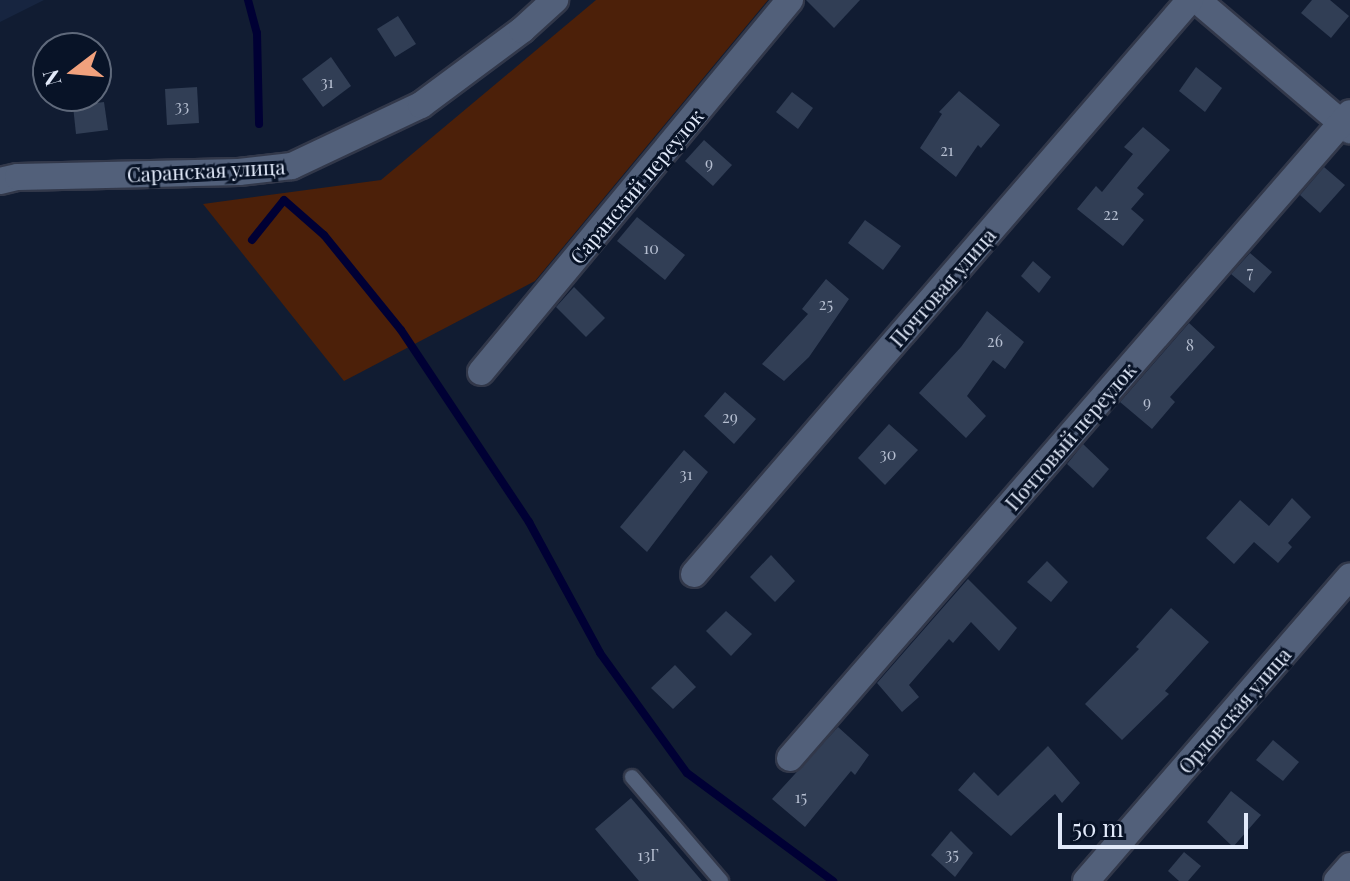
<!DOCTYPE html>
<html>
<head>
<meta charset="utf-8">
<style>
	body { margin:0 }
	#map { position:relative; width:1350px; height:881px; overflow:hidden; background:#111c32; font-family:"Playfair Display",serif }
	div>[style] { position:absolute }
	[style*='--x'] { left:calc(var(--x)*1px); top:calc(var(--y)*1px); width:calc(var(--w)*1px); rotate:calc(var(--a)*1deg) }
	.built>* { inset:0; background:#172540 }
	.green>* { inset:0; background:#4c2009 }
	.stream>* { height:8px; margin:-4px; padding:0 4px; transform-origin:4px; border-radius:4px; background:#000034 }
	.building>* { inset:0; background:#313e55 }
	.roads { filter:drop-shadow(2px 0 #32384a) drop-shadow(-2px 0 #32384a) drop-shadow(0 2px #32384a) drop-shadow(0 -2px #32384a) }
	.lane>* { height:14px; margin:-7px; padding:0 7px; transform-origin:7px; border-radius:7px; background:#52607a }
	.street>* { height:26px; margin:-13px; padding:0 13px; transform-origin:13px; border-radius:13px; background:#52607a }
	span { translate:-50% -50%; white-space:nowrap; text-align:center; line-height:1.15; -webkit-text-stroke:6px #081327; paint-order:stroke }
	.number-label { font-size:16px; color:#b5bed0 }
	.number-label span { -webkit-text-stroke-width:0 }
	.street-label { font-size:20px; color:#e1e9f9 }
	.north { position:absolute; left:32px; top:32px; width:80px; height:80px; box-sizing:border-box; background:#081327; border:2px solid #5f697b; border-radius:50%; rotate:254deg; font-size:22px; font-weight:700; line-height:32px; text-align:center; color:#e1e9f9 }
	.north::after { content:''; display:block; margin:auto; width:28px; height:36px; background:#f1a17d; clip-path:polygon(50% 0,100% 100%,50% 72%,0 100%) }
	.scale { position:absolute; left:1058px; top:813px; width:190px; height:36px; box-sizing:border-box; border:4px solid #e1e9f9; border-top:0; padding-left:10px; font-size:24px; line-height:28px; white-space:nowrap; color:#e1e9f9; -webkit-text-stroke:6px #081327; paint-order:stroke }
</style>
</head>
<body>
<div id="map">
	<div class="built">
		<div style="clip-path:polygon(0 0,44px 0,0 22px)"></div>
	</div>
	<div class="green">
		<div style="clip-path:polygon(596px 0,768px 0,535px 281px,344px 381px,203px 204px,381px 180px)"></div>
	</div>
	<div class="stream">
		<div style="--x:248;--y:0;--w:34;--a:75"></div>
		<div style="--x:257;--y:33;--w:91;--a:88.7"></div>
		<div style="--x:252;--y:240;--w:51;--a:-51.3"></div>
		<div style="--x:284;--y:200;--w:53;--a:41.2"></div>
		<div style="--x:324;--y:235;--w:122;--a:51"></div>
		<div style="--x:401;--y:330;--w:231;--a:56.3"></div>
		<div style="--x:529;--y:522;--w:149;--a:61.5"></div>
		<div style="--x:600;--y:653;--w:148;--a:54.1"></div>
		<div style="--x:687;--y:773;--w:182;--a:36.5"></div>
	</div>
	<div class="building">
		<div style="clip-path:polygon(806px 0,860px 0,834px 28px)"></div>
		<div style="clip-path:polygon(1312px 0,1330px 0,1349px 16px,1331px 38px,1301px 13px)"></div>
		<div style="clip-path:polygon(398px 16px,416px 44px,395px 57px,377px 29px)"></div>
		<div style="clip-path:polygon(331px 57px,351px 86px,323px 107px,302px 79px)"></div>
		<div style="clip-path:polygon(1196px 67px,1222px 88px,1205px 112px,1179px 91px)"></div>
		<div style="clip-path:polygon(197px 87px,199px 123px,167px 125px,165px 89px)"></div>
		<div style="clip-path:polygon(959px 91px,1000px 125px,981px 148px,978px 145px,956px 177px,920px 148px,942px 114px,939px 112px)"></div>
		<div style="clip-path:polygon(792px 92px,813px 108px,798px 129px,776px 112px)"></div>
		<div style="clip-path:polygon(104px 102px,108px 130px,76px 134px,73px 106px)"></div>
		<div style="clip-path:polygon(1143px 127px,1170px 150px,1137px 188px,1144px 194px,1131px 209px,1144px 220px,1123px 246px,1077px 209px,1096px 186px,1102px 192px,1133px 154px,1124px 147px)"></div>
		<div style="clip-path:polygon(704px 140px,732px 165px,713px 186px,685px 161px)"></div>
		<div style="clip-path:polygon(1324px 167px,1345px 185px,1320px 213px,1300px 195px)"></div>
		<div style="clip-path:polygon(637px 217px,685px 255px,665px 280px,617px 241px)"></div>
		<div style="clip-path:polygon(865px 220px,901px 246px,883px 270px,848px 243px)"></div>
		<div style="clip-path:polygon(1250px 253px,1272px 272px,1254px 293px,1231px 274px)"></div>
		<div style="clip-path:polygon(1033px 261px,1051px 277px,1039px 293px,1021px 276px)"></div>
		<div style="clip-path:polygon(826px 279px,849px 299px,809px 357px,784px 381px,762px 364px,808px 314px,802px 309px)"></div>
		<div style="clip-path:polygon(574px 287px,605px 318px,586px 337px,556px 307px)"></div>
		<div style="clip-path:polygon(987px 311px,1024px 342px,1005px 369px,993px 360px,967px 396px,986px 416px,966px 438px,919px 393px,961px 347px)"></div>
		<div style="clip-path:polygon(1189px 323px,1215px 347px,1170px 397px,1175px 402px,1152px 429px,1120px 402px)"></div>
		<div style="clip-path:polygon(725px 392px,756px 419px,734px 444px,704px 416px)"></div>
		<div style="clip-path:polygon(889px 424px,918px 450px,885px 485px,858px 458px)"></div>
		<div style="clip-path:polygon(1083px 444px,1109px 469px,1093px 488px,1067px 464px)"></div>
		<div style="clip-path:polygon(684px 450px,708px 472px,647px 552px,620px 527px)"></div>
		<div style="clip-path:polygon(1292px 498px,1311px 517px,1288px 543px,1292px 547px,1278px 563px,1254px 542px,1234px 564px,1206px 538px,1240px 500px,1269px 526px)"></div>
		<div style="clip-path:polygon(771px 555px,795px 581px,775px 602px,750px 577px)"></div>
		<div style="clip-path:polygon(1047px 561px,1068px 582px,1051px 602px,1027px 582px)"></div>
		<div style="clip-path:polygon(968px 579px,1017px 628px,999px 651px,971px 622px,953px 643px,949px 639px,909px 685px,919px 697px,902px 712px,877px 683px)"></div>
		<div style="clip-path:polygon(1171px 608px,1209px 642px,1165px 691px,1169px 694px,1122px 740px,1085px 704px,1139px 649px,1136px 647px)"></div>
		<div style="clip-path:polygon(726px 611px,752px 634px,731px 656px,706px 631px)"></div>
		<div style="clip-path:polygon(675px 665px,696px 687px,673px 709px,651px 688px)"></div>
		<div style="clip-path:polygon(838px 727px,869px 755px,855px 775px,851px 771px,805px 827px,772px 799px)"></div>
		<div style="clip-path:polygon(1273px 740px,1299px 762px,1283px 781px,1256px 760px)"></div>
		<div style="clip-path:polygon(1048px 746px,1080px 783px,1062px 803px,1055px 794px,1011px 836px,958px 790px,974px 772px,998px 796px)"></div>
		<div style="clip-path:polygon(1231px 791px,1261px 815px,1233px 847px,1207px 822px)"></div>
		<div style="clip-path:polygon(631px 798px,702px 881px,639px 881px,595px 829px)"></div>
		<div style="clip-path:polygon(951px 831px,973px 853px,955px 877px,931px 855px)"></div>
		<div style="clip-path:polygon(1184px 852px,1201px 866px,1188px 881px,1179px 881px,1168px 871px)"></div>
	</div>
	<div class="roads">
		<div class="lane">
			<div style="--x:632;--y:777;--w:137;--a:49.4"></div>
		</div>
		<div class="street">
			<div style="--x:1197;--y:0;--w:201;--a:40.4"></div>
			<div style="--x:0;--y:181;--w:18;--a:-13"></div>
			<div style="--x:18;--y:177;--w:221;--a:-1.3"></div>
			<div style="--x:239;--y:172;--w:53;--a:-6.5"></div>
			<div style="--x:292;--y:166;--w:143;--a:-25.3"></div>
			<div style="--x:421;--y:105;--w:126;--a:-36.6"></div>
			<div style="--x:522;--y:30;--w:45;--a:-42.3"></div>
			<div style="--x:481;--y:372;--w:484;--a:-50.3"></div>
			<div style="--x:694;--y:574;--w:759;--a:-49.17"></div>
			<div style="--x:790;--y:758;--w:854;--a:-49.03"></div>
			<div style="--x:1086;--y:881;--w:403;--a:-49.1"></div>
			<div style="--x:1337;--y:881;--w:20;--a:-49"></div>
		</div>
	</div>
	<div class="number-label">
		<span style="left:327px;top:82px">31</span>
		<span style="left:182px;top:106px">33</span>
		<span style="left:947px;top:150px">21</span>
		<span style="left:709px;top:163px">9</span>
		<span style="left:1111px;top:214px">22</span>
		<span style="left:651px;top:248px">10</span>
		<span style="left:1250px;top:272px">7</span>
		<span style="left:826px;top:304px">25</span>
		<span style="left:995px;top:341px">26</span>
		<span style="left:1190px;top:345px">8</span>
		<span style="left:1147px;top:402px">9</span>
		<span style="left:730px;top:417px">29</span>
		<span style="left:888px;top:454px">30</span>
		<span style="left:686px;top:474px">31</span>
		<span style="left:801px;top:797px">15</span>
		<span style="left:952px;top:854px">35</span>
		<span style="left:648px;top:855px">13Г</span>
	</div>
	<div class="street-label">
		<span style="left:206px;top:170px;rotate:-3deg">Саранская улица</span>
		<span style="left:636px;top:186px;rotate:-50deg">Саранский переулок</span>
		<span style="left:942px;top:287px;rotate:-49deg">Почтовая улица</span>
		<span style="left:1070px;top:436px;rotate:-49deg">Почтовый переулок</span>
		<span style="left:1234px;top:710px;rotate:-49deg">Орловская улица</span>
	</div>
	<div class="north">N</div>
	<div class="scale">50 m</div>
</div>
</body>
</html>
